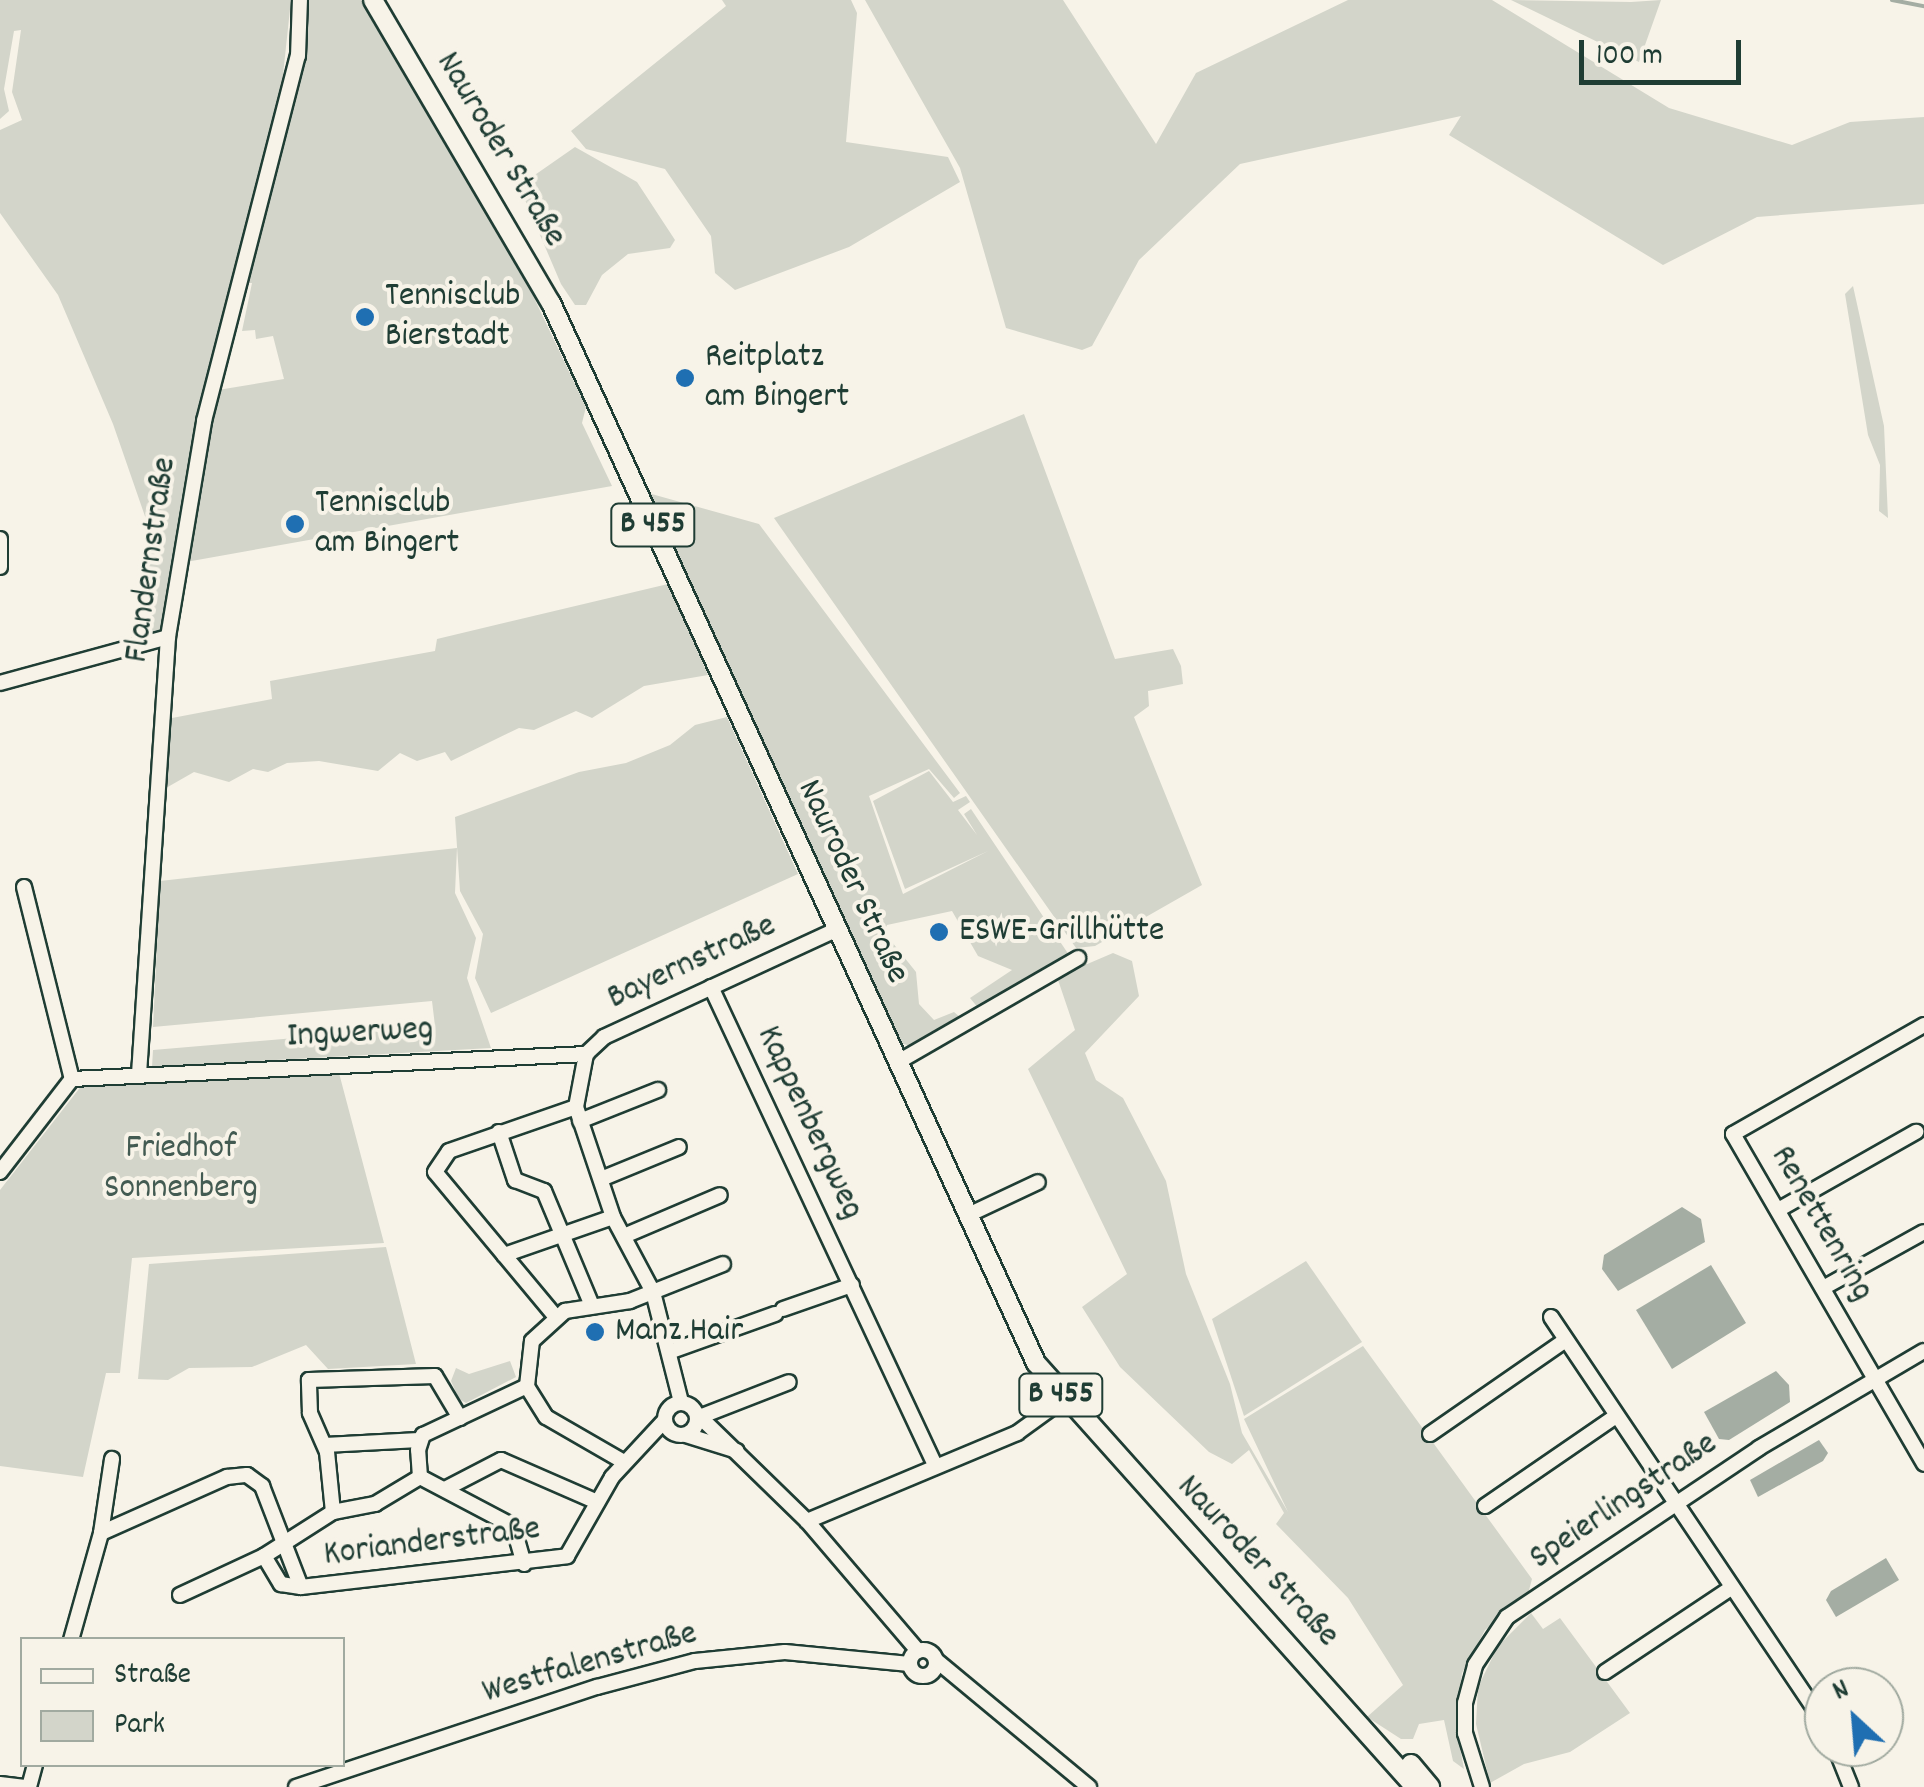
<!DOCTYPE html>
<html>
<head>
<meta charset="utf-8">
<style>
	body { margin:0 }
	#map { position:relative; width:1924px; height:1787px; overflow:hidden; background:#f7f3e8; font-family:Dekko,sans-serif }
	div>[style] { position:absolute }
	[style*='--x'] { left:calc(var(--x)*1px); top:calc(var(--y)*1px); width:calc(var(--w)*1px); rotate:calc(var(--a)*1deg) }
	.green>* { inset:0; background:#d3d5ca }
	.water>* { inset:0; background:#a4ada3 }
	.stream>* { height:4px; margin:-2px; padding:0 2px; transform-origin:2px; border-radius:2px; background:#a4ada3 }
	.roads { filter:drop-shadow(2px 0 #1f3d34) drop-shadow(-2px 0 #1f3d34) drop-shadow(0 2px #1f3d34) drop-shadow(0 -2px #1f3d34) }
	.minor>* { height:14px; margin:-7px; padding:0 7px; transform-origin:7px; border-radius:7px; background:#f7f3e8 }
	.minor>.ring { margin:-7px; padding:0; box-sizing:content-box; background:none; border:14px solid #f7f3e8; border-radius:50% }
	.major>* { height:18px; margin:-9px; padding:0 9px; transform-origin:9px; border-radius:9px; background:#f7f3e8 }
	.dots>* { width:28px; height:28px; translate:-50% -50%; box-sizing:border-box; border:5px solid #f7f3e8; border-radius:50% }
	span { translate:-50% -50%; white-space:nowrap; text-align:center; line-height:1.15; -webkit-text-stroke:8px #f7f3e8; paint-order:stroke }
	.shield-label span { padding:2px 8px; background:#f7f3e8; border:2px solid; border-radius:8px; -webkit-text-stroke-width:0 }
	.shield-label { font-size:32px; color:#1f3d34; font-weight:700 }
	.street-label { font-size:35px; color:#1f3d34 }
	.poi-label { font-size:35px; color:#1f3d34 }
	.left { translate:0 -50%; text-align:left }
	.park-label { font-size:35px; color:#435b52 }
	.legend { position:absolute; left:20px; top:1637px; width:325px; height:130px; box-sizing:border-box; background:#f7f3e8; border:2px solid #a1aaa0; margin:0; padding:12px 18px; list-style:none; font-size:30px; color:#1f3d34 }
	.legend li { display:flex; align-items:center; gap:20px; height:50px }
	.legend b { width:50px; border:2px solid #a1aaa0 }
	.north { position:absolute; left:1804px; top:1667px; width:100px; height:100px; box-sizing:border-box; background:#f7f3e8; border:2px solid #a1aaa0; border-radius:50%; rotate:334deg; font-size:28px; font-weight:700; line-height:40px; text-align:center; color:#1f3d34 }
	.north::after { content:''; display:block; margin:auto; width:35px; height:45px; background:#1f6fb2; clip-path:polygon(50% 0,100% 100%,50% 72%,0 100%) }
	.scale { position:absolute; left:1579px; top:40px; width:162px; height:45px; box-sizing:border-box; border:5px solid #1f3d34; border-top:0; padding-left:12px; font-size:30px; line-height:35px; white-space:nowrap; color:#1f3d34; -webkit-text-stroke:8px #f7f3e8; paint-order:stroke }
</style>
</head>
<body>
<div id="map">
	<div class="green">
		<div style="clip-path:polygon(0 0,291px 0,280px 103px,163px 632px,147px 634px,148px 525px,113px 424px,58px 295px,0 213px,0 130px,22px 120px,12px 92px,21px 30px,14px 31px,4px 89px,9px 111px,0 119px)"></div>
		<div style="clip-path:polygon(307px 0,361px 0,505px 237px,586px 407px,582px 423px,612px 486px,186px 562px,218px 390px,284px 379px,273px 336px,256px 339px,255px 330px,242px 331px,252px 283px,246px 283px,304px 63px)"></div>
		<div style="clip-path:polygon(722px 0,851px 0,857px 13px,846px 142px,948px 157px,960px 182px,849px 247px,735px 290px,715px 273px,711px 236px,665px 169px,586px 149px,571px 131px,726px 6px)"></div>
		<div style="clip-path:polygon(865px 0,1063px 0,1156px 144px,1196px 73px,1348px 0,1492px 0,1669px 108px,1792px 145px,1850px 122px,1924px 117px,1924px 204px,1757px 217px,1663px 265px,1449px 135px,1461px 116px,1240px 164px,1139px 260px,1092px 346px,1082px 350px,1006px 328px,960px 168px)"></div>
		<div style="clip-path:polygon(1511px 0,1631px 2px,1661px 0,1639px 62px)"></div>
		<div style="clip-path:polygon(575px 147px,637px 182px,675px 240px,670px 248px,628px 254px,602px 275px,586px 305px,575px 305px,561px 284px,519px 186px)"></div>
		<div style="clip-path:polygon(1853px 286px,1884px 426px,1888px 518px,1879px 511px,1880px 465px,1868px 435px,1845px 294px)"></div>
		<div style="clip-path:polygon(1024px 414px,1115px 659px,1173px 649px,1181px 666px,1183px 684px,1148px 691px,1149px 706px,1134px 717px,1202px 885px,1095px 946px,1076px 948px,774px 518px)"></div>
		<div style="clip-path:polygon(648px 493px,759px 524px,960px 793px,954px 798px,929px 769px,869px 796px,903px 894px,988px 851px,905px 889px,873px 801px,929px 771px,953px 802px,966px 796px,970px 802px,958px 810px,977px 835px,964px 814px,971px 809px,1069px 955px,979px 1009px,970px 998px,1012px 970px,978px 956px,952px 911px,887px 925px,884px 932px,916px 972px,919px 1004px,934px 1020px,954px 1012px,961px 1018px,912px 1046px,899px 1043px)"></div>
		<div style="clip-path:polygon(668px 584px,708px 675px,644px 686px,592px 718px,576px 711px,534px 730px,519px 728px,451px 761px,445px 752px,417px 761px,400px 753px,378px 771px,319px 761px,287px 763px,268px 772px,253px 769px,229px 782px,194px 772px,166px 788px,172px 718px,272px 699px,270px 681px,435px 651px,437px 639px)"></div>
		<div style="clip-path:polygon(727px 717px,798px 874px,491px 1013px,475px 978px,483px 934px,460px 891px,455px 817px,579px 772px,626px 763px,670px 745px,695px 725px)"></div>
		<div style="clip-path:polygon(457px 848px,455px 893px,476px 938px,467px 978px,491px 1048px,152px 1067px,153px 1050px,435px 1026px,432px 1001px,153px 1027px,160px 881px)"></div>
		<div style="clip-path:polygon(1113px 953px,1132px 961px,1139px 996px,1085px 1053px,1096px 1080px,1123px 1098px,1166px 1181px,1186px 1274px,1230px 1384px,1242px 1433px,1288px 1512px,1244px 1419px,1363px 1346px,1532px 1579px,1528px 1594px,1485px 1630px,1462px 1673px,1456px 1727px,1464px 1769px,1453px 1761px,1444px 1720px,1419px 1724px,1413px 1739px,1401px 1739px,1367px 1717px,1403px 1685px,1348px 1598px,1276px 1524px,1284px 1513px,1249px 1450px,1232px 1464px,1209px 1452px,1120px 1367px,1082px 1307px,1127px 1274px,1028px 1069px,1075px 1030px,1057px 977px)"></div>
		<div style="clip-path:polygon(339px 1073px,384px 1243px,132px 1258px,120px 1373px,106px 1373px,83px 1477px,0 1466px,0 1190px,82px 1085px)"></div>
		<div style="clip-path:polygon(386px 1247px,416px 1364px,328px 1369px,306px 1345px,252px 1367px,189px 1368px,168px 1380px,138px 1379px,149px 1264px)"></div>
		<div style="clip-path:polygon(1306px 1261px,1362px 1342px,1244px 1416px,1212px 1319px)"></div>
		<div style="clip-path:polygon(510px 1361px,516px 1377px,466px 1403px,459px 1399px,451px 1381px,456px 1368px,469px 1374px)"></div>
		<div style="clip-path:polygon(1531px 1613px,1543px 1629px,1560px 1618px,1630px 1713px,1570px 1752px,1524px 1764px,1490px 1783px,1476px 1724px,1478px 1687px,1498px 1646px)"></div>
	</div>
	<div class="water">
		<div style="clip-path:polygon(1682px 1207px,1701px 1219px,1705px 1242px,1618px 1291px,1602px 1269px,1604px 1255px)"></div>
		<div style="clip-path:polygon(1711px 1265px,1746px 1323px,1672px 1369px,1636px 1310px)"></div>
		<div style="clip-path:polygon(1776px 1371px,1789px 1385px,1790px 1402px,1729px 1440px,1719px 1439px,1704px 1412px)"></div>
		<div style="clip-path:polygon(1819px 1440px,1828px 1453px,1823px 1461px,1758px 1497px,1750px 1480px)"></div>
		<div style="clip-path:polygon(1886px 1558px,1899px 1580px,1836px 1617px,1826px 1600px,1831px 1591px)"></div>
	</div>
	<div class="stream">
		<div style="--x:1892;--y:0;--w:33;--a:11"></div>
	</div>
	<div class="roads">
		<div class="minor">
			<div style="--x:0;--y:539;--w:28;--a:90"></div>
			<div style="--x:0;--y:683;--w:174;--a:-15.3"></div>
			<div style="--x:24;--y:887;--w:198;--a:76"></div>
			<div style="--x:711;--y:987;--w:528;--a:64.89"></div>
			<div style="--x:1924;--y:1025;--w:220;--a:150.3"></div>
			<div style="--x:1733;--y:1134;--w:381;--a:59.9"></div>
			<div style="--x:898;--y:1062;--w:208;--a:-30"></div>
			<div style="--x:139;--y:1074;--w:438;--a:-86.2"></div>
			<div style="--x:168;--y:637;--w:219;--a:-80.5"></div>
			<div style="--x:204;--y:421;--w:377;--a:-75.6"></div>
			<div style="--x:298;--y:56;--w:56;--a:-88"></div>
			<div style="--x:580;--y:1121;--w:84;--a:-21.7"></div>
			<div style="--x:499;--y:1132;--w:51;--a:71.6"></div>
			<div style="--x:515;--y:1180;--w:31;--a:21"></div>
			<div style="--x:544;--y:1191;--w:125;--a:67.3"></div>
			<div style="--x:0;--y:1172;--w:118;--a:-52.3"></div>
			<div style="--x:72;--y:1079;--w:515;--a:-2.78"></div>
			<div style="--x:601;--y:1179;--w:84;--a:-22.3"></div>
			<div style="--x:1778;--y:1210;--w:159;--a:-29.5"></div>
			<div style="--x:968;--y:1215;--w:77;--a:-25.2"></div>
			<div style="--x:624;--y:1236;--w:104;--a:-23.1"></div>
			<div style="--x:504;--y:1255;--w:115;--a:-19.2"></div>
			<div style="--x:1823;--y:1288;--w:115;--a:-29"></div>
			<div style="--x:783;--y:1309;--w:73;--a:-19.2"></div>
			<div style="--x:555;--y:1316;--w:187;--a:-129.8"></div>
			<div style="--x:435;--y:1172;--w:25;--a:-56"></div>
			<div style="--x:449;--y:1151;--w:134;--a:-19.1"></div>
			<div style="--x:1551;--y:1317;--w:489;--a:56.1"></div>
			<div style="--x:669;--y:1352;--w:113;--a:-19.7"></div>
			<div style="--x:681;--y:1402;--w:114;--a:-104.3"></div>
			<div style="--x:653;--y:1292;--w:85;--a:-118.1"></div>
			<div style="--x:613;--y:1217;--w:116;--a:-108.6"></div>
			<div style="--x:576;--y:1107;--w:54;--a:-79.3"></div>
			<div style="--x:586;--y:1054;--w:25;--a:-43"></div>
			<div style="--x:604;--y:1037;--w:255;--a:-24.8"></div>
			<div class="ring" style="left:665px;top:1403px;width:18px;height:18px"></div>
			<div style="--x:697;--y:1414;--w:153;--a:44.2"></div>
			<div style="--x:807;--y:1521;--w:171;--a:49.5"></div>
			<div style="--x:702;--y:1416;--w:93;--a:-21.3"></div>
			<div style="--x:1430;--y:1434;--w:165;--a:-34.7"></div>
			<div style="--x:686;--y:1435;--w:53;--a:17.4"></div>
			<div style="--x:325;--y:1445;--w:94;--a:-3"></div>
			<div style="--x:624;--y:1462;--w:90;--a:-150"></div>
			<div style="--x:546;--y:1417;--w:36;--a:-122"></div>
			<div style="--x:527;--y:1386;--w:45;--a:-83.7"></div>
			<div style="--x:532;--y:1341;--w:45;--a:-42.3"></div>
			<div style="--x:565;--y:1311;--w:66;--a:-8.7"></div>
			<div style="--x:630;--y:1301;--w:100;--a:-21.7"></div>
			<div style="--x:445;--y:1489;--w:63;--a:-27.4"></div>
			<div style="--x:501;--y:1460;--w:105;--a:23.6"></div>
			<div style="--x:1485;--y:1506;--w:159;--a:-34.5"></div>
			<div style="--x:333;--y:1512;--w:43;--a:-10.8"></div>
			<div style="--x:375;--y:1504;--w:52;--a:-31"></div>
			<div style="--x:807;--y:1521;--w:228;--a:-22.7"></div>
			<div style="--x:1017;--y:1433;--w:58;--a:-35.9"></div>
			<div style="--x:101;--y:1533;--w:138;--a:-24"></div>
			<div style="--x:227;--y:1477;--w:20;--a:-6"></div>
			<div style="--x:247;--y:1475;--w:19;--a:36"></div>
			<div style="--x:262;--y:1486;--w:108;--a:68.9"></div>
			<div style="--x:264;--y:1556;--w:33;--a:59"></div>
			<div style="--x:281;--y:1584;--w:20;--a:9"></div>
			<div style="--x:301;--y:1587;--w:268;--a:-6.6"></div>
			<div style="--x:567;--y:1556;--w:91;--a:-60.3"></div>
			<div style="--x:612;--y:1477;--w:78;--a:-47.1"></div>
			<div style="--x:524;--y:1564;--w:40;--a:-106"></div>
			<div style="--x:513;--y:1526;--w:105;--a:-152.2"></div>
			<div style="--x:420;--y:1477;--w:27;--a:-94"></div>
			<div style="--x:418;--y:1450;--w:16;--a:-72"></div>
			<div style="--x:423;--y:1435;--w:115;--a:-25.2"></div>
			<div style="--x:180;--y:1595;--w:93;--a:-24.9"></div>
			<div style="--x:264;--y:1556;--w:82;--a:-32.5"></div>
			<div style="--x:333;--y:1512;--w:60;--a:-95.7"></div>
			<div style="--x:327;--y:1452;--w:43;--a:-113.6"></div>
			<div style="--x:310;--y:1413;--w:33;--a:-92"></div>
			<div style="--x:309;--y:1380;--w:126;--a:-1.8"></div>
			<div style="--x:435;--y:1376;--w:49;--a:59.2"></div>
			<div style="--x:71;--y:1640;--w:111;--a:-74.3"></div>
			<div style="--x:101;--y:1533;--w:75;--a:-81.5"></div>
			<div class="ring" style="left:910px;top:1650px;width:12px;height:12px"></div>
			<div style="--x:936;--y:1660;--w:199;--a:39.7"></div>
			<div style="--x:1605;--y:1672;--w:151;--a:-33.7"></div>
			<div style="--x:1835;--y:1747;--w:43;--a:68.2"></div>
			<div style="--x:0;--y:1784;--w:25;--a:7"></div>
			<div style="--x:29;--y:1787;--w:24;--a:-75"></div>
			<div style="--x:296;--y:1787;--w:317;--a:-18.4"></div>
			<div style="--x:597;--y:1687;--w:101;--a:-14.9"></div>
			<div style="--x:695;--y:1661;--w:90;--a:-5.7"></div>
			<div style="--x:785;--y:1652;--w:125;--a:5.5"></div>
			<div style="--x:1482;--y:1787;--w:57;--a:-107.5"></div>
			<div style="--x:1465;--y:1733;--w:30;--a:-90"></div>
			<div style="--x:1465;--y:1703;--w:39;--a:-75"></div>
			<div style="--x:1475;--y:1665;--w:58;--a:-56.3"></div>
			<div style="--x:1507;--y:1617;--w:303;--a:-33.8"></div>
			<div style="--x:1759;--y:1448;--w:191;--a:-30.5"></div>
		</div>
		<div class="major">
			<div style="--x:373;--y:0;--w:351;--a:59.6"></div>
			<div style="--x:551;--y:303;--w:1166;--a:65.41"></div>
			<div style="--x:1036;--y:1363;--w:569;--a:48.21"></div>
			<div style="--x:1411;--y:1764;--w:30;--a:50"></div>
		</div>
	</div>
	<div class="dots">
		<div style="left:365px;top:317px;background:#1f6fb2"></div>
		<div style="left:685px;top:378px;background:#1f6fb2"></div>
		<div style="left:295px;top:524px;background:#1f6fb2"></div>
		<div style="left:939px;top:932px;background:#1f6fb2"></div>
		<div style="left:595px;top:1332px;background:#1f6fb2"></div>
	</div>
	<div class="shield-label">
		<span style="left:653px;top:525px">B 455</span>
		<span style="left:1061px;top:1395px">B 455</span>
	</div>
	<div class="street-label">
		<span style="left:500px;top:150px;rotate:59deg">Nauroder Straße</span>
		<span style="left:152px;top:560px;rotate:-82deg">Flandernstraße</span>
		<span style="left:852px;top:882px;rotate:65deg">Nauroder Straße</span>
		<span style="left:692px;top:963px;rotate:-25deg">Bayernstraße</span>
		<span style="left:360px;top:1034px;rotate:-3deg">Ingwerweg</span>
		<span style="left:809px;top:1123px;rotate:65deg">Kappenbergweg</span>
		<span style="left:1821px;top:1224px;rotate:60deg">Renettenring</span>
		<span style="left:1624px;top:1502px;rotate:-34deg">Speierlingstraße</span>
		<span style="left:432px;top:1543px;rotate:-7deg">Korianderstraße</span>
		<span style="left:1257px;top:1562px;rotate:47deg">Nauroder Straße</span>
		<span style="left:590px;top:1664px;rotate:-16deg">Westfalenstraße</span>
	</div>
	<div class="poi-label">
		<span class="left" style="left:385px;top:317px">Tennisclub<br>Bierstadt</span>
		<span class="left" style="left:705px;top:378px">Reitplatz<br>am Bingert</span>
		<span class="left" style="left:315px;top:524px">Tennisclub<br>am Bingert</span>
		<span class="left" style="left:959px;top:932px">ESWE-Grillhütte</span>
		<span class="left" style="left:615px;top:1332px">Manz Hair</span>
	</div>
	<div class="park-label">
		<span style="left:181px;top:1169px">Friedhof<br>Sonnenberg</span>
	</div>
	<ul class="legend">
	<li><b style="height:12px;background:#f7f3e8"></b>Straße</li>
	<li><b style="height:28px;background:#d3d5ca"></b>Park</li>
	</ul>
	<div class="north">N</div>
	<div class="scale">100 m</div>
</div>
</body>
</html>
